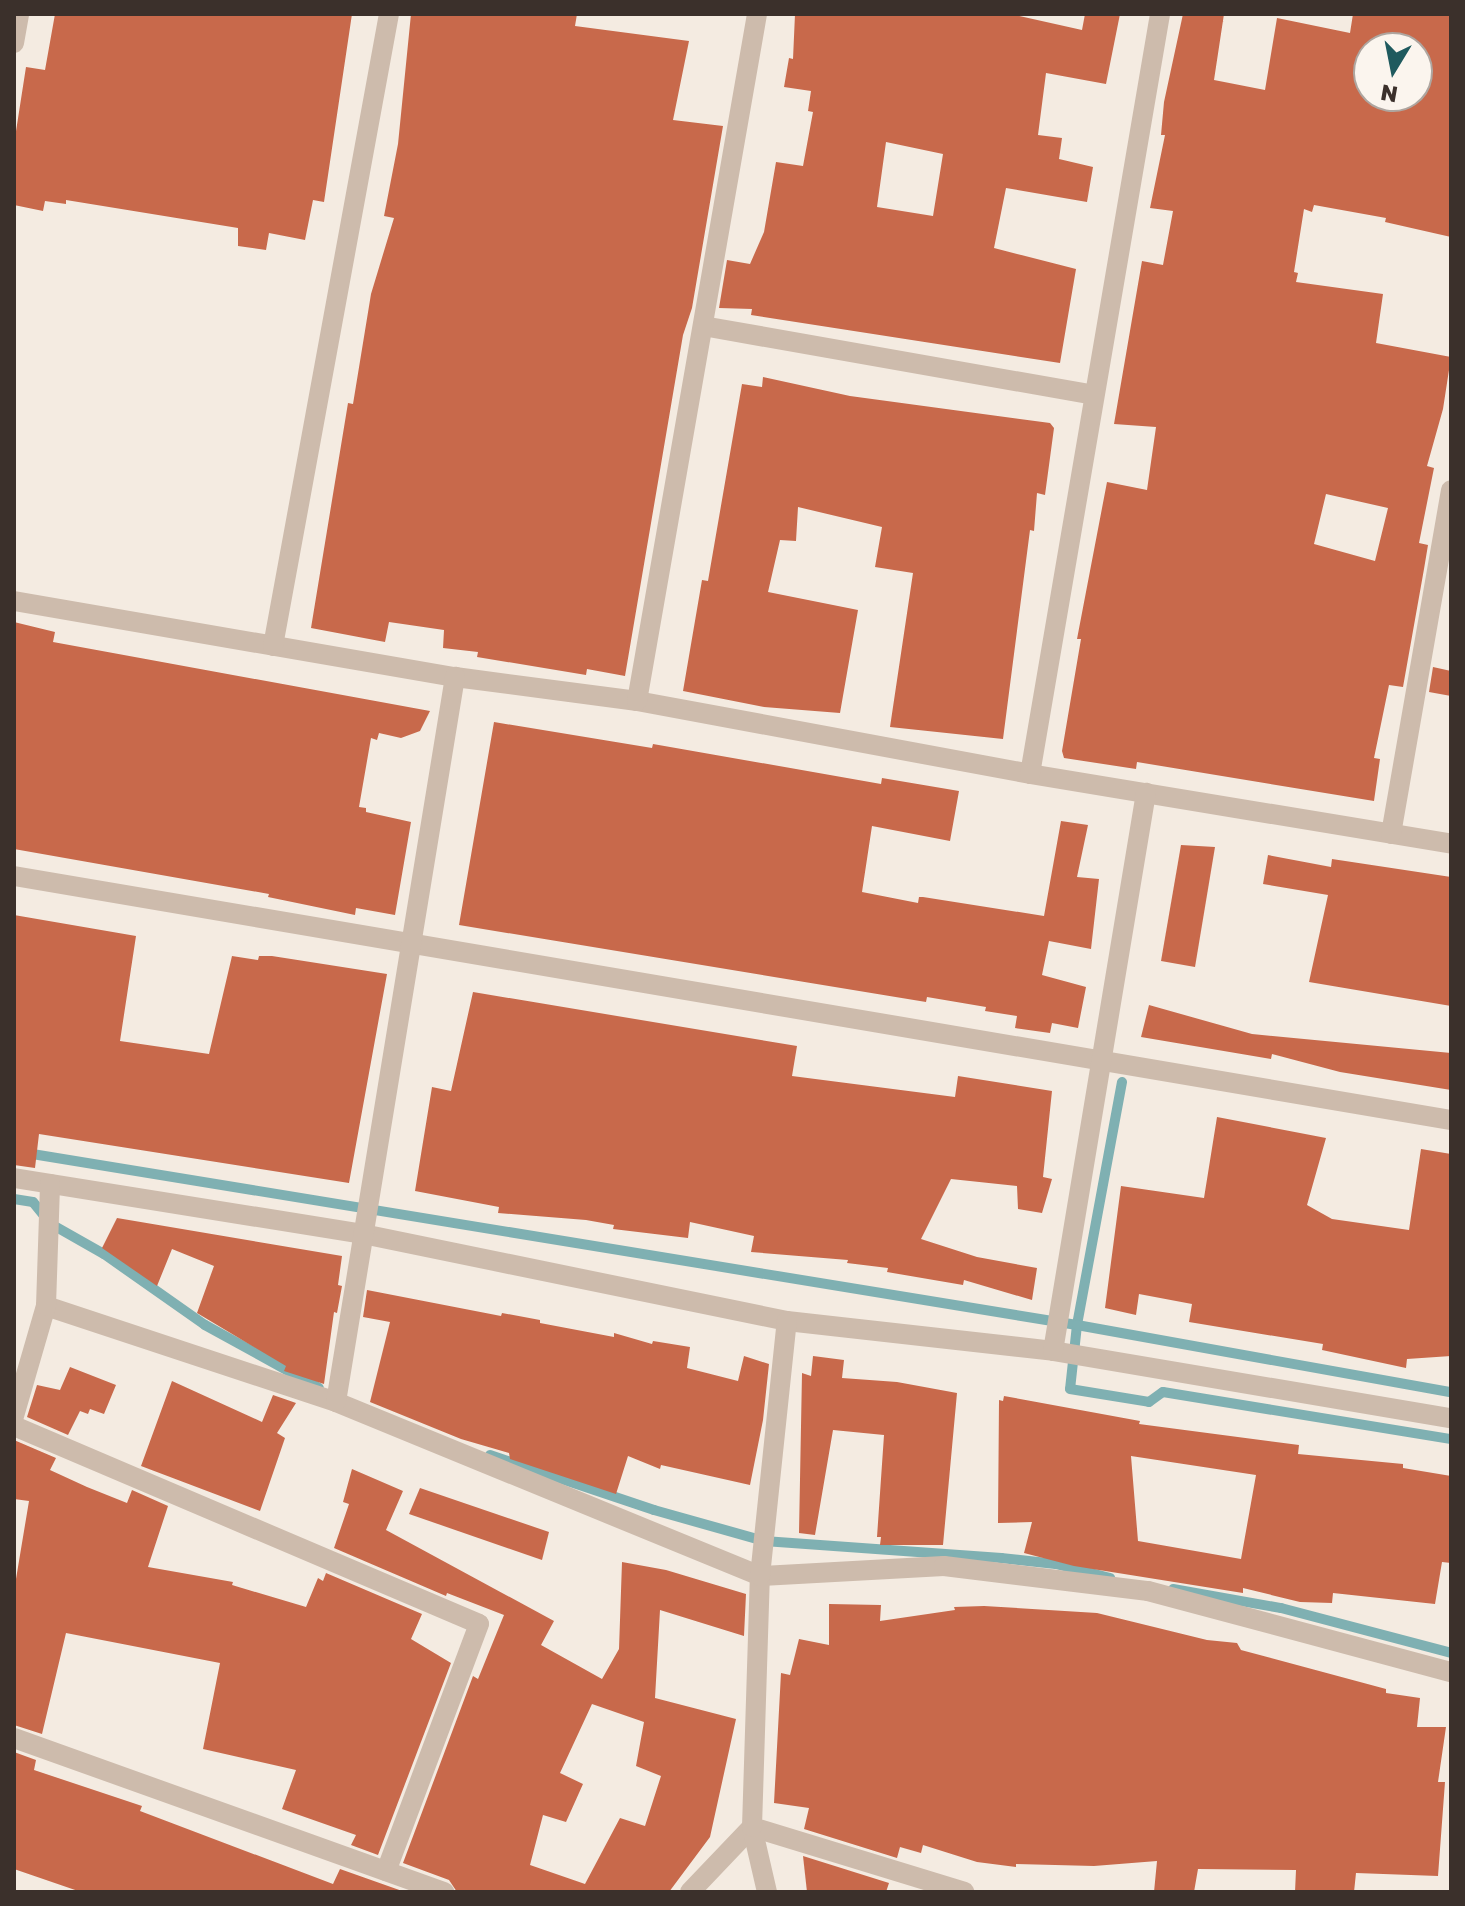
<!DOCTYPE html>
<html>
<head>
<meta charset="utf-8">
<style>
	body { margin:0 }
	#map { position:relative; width:1465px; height:1906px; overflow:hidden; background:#f4ebe1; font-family:"Golos Text",sans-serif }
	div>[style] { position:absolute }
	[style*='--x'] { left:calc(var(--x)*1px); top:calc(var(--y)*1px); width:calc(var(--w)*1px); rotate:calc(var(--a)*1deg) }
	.stream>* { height:10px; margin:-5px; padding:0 5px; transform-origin:5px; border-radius:5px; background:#7fb0b2 }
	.building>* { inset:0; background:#c8694b }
	.minor>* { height:20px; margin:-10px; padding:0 10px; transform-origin:10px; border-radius:10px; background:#cdbbac }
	span { translate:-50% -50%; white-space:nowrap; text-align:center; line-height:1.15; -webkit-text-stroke:8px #fbf5ee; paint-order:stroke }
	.frame { position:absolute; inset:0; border:16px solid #3b302b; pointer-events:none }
	.north { position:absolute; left:1353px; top:32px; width:80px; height:80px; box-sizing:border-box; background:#fbf5ee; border:2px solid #aea6a0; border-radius:50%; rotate:190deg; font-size:22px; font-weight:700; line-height:32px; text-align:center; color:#3b302b }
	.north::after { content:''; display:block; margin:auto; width:28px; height:36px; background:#1f5a5e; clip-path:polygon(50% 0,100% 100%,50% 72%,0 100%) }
</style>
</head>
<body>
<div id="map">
	<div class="stream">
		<div style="--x:1122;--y:1082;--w:247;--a:100.5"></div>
		<div style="--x:1077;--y:1325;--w:64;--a:96.2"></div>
		<div style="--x:1070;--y:1389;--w:80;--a:9.3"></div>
		<div style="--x:1149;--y:1402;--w:17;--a:-36"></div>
		<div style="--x:1163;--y:1392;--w:292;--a:9.3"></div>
		<div style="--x:14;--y:1151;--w:1077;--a:9.3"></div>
		<div style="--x:1077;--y:1325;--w:380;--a:10.2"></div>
		<div style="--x:14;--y:1199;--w:19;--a:9"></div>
		<div style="--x:33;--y:1202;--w:28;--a:51"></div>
		<div style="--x:51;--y:1224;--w:61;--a:29.5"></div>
		<div style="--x:104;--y:1254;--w:123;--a:35.1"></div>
		<div style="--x:205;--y:1325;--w:130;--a:28.9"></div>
		<div style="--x:490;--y:1455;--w:173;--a:18.5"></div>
		<div style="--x:654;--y:1510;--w:114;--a:15.7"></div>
		<div style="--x:764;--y:1541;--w:238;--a:4.1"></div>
		<div style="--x:1001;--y:1558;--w:55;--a:6.2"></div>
		<div style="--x:1056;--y:1564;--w:56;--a:14.5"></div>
		<div style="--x:1173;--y:1589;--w:110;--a:10"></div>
		<div style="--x:1281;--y:1608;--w:176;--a:14.8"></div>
	</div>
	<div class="building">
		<div style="clip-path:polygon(55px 14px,352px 14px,324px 202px,313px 200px,305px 240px,269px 233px,266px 250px,238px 246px,238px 228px,66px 200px,66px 204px,45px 201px,43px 211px,14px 205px,14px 144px,26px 67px,45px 70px)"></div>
		<div style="clip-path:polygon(411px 14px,577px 14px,575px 26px,689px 41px,673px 120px,723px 126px,692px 308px,683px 335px,625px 676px,587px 669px,586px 675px,477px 657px,478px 652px,443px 648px,444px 630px,389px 622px,385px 642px,311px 628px,348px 403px,353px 404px,371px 294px,394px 218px,384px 216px,398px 144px)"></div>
		<div style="clip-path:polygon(evenodd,795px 14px,1010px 14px,1082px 30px,1085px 14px,1120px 14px,1106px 84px,1046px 73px,1038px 135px,1062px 138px,1059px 159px,1093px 167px,1087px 202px,1006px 188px,994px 248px,1076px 269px,1060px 363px,751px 315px,752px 309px,719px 308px,727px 260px,750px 264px,764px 232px,776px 162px,803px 166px,813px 112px,808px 111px,811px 91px,784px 87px,789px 58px,793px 59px,795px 14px,886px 142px,943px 154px,933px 216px,877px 207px,886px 142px)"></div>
		<div style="clip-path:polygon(evenodd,1183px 14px,1224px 14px,1214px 80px,1265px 90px,1277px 18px,1350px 33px,1353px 14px,1451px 14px,1451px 237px,1385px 222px,1386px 218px,1314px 205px,1312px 212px,1304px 209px,1294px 272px,1298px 273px,1296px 282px,1383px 294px,1376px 343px,1451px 357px,1443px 409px,1427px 466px,1434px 468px,1419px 543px,1428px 545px,1424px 569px,1403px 687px,1389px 685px,1374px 758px,1380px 759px,1374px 801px,1137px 762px,1136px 769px,1064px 758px,1062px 751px,1081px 639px,1077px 639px,1107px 482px,1147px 490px,1156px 427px,1114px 424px,1142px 261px,1163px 265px,1173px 211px,1150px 208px,1165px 135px,1161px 135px,1164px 102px,1183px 14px,1369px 48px,1417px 48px,1417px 96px,1369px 96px,1369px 48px,1183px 14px,1326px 494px,1388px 508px,1375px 561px,1314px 544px,1326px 494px)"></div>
		<div style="clip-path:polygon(763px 377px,850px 396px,1050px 423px,1054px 428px,1045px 495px,1037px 493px,1034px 531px,1030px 530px,1003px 739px,890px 727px,913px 573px,875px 567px,882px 527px,798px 507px,796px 541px,780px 540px,768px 592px,858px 610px,840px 713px,764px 707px,683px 691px,702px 580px,708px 581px,742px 384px,762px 387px)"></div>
		<div style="clip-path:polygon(14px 622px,55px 632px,53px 642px,430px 711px,420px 731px,401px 738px,379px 733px,377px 740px,371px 738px,359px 807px,366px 808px,366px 812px,411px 822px,395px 915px,356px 908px,355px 915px,268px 897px,269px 894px,14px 849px)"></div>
		<div style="clip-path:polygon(1433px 667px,1451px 671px,1451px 696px,1429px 692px)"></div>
		<div style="clip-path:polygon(494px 722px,652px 748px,653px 744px,881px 784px,882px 778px,959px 791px,950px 841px,872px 826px,862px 892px,918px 903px,919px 897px,923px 897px,1044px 916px,1061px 821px,1088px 825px,1077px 877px,1099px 879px,1091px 949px,1049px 941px,1042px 975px,1086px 987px,1078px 1028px,1052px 1023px,1050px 1033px,1015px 1028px,1017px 1016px,985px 1011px,986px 1007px,927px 997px,926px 1002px,459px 925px)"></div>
		<div style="clip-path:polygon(1181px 845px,1215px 847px,1195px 967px,1161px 961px)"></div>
		<div style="clip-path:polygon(1268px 855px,1331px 867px,1332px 859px,1451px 877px,1451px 1006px,1309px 982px,1328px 895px,1263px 884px)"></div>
		<div style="clip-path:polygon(14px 915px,136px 936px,120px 1041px,209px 1054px,232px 956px,258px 960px,259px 956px,272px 956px,387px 974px,349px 1183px,39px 1134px,35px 1168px,14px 1165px)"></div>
		<div style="clip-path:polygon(473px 992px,797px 1046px,792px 1076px,955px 1097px,958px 1076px,1052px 1091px,1043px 1177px,1052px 1179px,1042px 1213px,1018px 1209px,1017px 1186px,951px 1179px,921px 1239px,977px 1257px,1037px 1268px,1032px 1300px,964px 1280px,963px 1285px,887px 1272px,888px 1268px,847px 1263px,848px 1260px,751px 1252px,754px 1236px,690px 1222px,688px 1238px,613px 1229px,614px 1225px,586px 1220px,498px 1213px,499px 1207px,415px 1191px,432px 1087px,451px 1091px)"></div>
		<div style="clip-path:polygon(1149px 1005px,1252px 1034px,1451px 1053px,1451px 1090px,1340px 1072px,1272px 1054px,1271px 1059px,1141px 1037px)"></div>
		<div style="clip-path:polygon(1217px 1117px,1326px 1138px,1307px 1205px,1332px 1219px,1409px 1230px,1421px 1149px,1451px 1154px,1451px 1356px,1407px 1359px,1406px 1368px,1322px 1350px,1323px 1344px,1189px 1322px,1192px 1304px,1139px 1294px,1136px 1315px,1105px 1308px,1121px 1186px,1204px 1198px)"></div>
		<div style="clip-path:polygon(117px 1218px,342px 1256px,338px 1285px,342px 1286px,337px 1313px,334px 1312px,324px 1384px,284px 1371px,286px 1366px,197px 1313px,214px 1266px,172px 1249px,157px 1286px,102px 1248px)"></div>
		<div style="clip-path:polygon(367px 1290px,501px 1316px,502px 1313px,540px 1320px,540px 1323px,614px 1337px,614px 1333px,652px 1344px,653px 1341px,690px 1347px,687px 1368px,738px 1381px,744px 1356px,769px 1364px,763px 1420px,750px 1485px,661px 1465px,660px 1469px,628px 1456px,616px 1494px,510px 1459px,509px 1453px,461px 1439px,370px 1402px,390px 1322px,363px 1317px)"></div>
		<div style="clip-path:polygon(813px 1356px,844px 1360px,842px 1378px,897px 1382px,957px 1393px,943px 1545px,880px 1545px,881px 1537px,877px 1537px,884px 1435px,833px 1430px,815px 1535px,799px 1533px,802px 1373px,811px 1376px)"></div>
		<div style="clip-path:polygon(70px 1367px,116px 1385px,104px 1414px,90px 1409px,88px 1414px,80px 1411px,68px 1435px,27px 1417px,37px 1385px,60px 1390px)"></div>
		<div style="clip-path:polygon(172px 1381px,262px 1422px,273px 1395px,296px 1403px,277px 1433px,285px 1438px,260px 1511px,141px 1466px)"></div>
		<div style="clip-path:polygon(evenodd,1004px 1396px,1140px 1421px,1139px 1424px,1299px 1445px,1298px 1454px,1403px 1464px,1403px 1468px,1451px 1476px,1451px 1563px,1442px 1562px,1435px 1604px,1333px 1593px,1332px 1603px,1300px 1602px,1243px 1588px,1243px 1593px,1074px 1566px,1024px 1553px,1032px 1522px,998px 1523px,999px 1400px,1003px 1401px,1004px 1396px,1131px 1456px,1256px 1475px,1241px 1559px,1138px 1541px,1131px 1456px)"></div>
		<div style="clip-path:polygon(14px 1440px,56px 1458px,50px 1470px,87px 1487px,127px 1503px,132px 1490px,168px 1506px,148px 1567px,233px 1582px,232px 1585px,306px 1607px,318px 1578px,323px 1581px,326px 1573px,422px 1614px,411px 1639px,451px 1663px,378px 1855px,351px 1845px,356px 1835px,282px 1809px,296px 1770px,203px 1749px,220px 1663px,66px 1633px,42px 1734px,14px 1725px,14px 1591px,29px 1501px,14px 1499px)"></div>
		<div style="clip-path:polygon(evenodd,352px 1469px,403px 1491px,386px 1530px,554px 1621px,541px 1645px,602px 1679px,619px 1649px,622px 1562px,666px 1570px,746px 1594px,744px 1636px,660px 1610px,655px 1698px,736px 1719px,710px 1837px,669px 1892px,457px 1892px,449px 1880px,403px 1863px,473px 1676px,478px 1679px,504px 1615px,447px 1593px,446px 1596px,334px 1548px,349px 1504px,343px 1502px,352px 1469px,592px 1704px,644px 1722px,636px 1766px,661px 1776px,645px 1826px,620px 1818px,585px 1884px,530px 1865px,543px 1815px,566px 1822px,583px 1784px,560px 1773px,592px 1704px)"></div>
		<div style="clip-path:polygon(420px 1488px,549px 1532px,542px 1560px,409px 1514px)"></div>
		<div style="clip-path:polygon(829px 1604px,881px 1605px,880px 1621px,955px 1610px,954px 1607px,984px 1606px,1097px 1613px,1207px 1640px,1237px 1643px,1241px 1650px,1386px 1689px,1386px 1693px,1420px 1698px,1417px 1727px,1446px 1727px,1438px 1782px,1445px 1782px,1438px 1876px,1356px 1873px,1354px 1892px,1295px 1892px,1296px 1870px,1198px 1869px,1194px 1892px,1154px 1892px,1157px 1861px,1094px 1866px,1016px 1864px,1016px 1867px,977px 1862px,923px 1845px,921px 1853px,900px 1847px,897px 1858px,804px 1829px,809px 1808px,774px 1803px,781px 1673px,790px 1675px,799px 1639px,829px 1645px)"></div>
		<div style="clip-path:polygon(14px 1752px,36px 1760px,34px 1770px,142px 1806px,140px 1811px,333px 1884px,340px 1869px,405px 1892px,81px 1892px,14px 1869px)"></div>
		<div style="clip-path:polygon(803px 1856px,889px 1883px,886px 1892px,807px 1892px)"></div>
	</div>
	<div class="minor">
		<div style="--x:14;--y:43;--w:29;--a:-80"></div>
		<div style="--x:703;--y:326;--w:397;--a:10"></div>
		<div style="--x:14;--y:601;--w:448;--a:9.8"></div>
		<div style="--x:455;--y:677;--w:184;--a:7.5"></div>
		<div style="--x:637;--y:701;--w:400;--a:10.5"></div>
		<div style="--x:1030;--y:774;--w:427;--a:9.4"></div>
		<div style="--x:273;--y:646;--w:643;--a:-79.6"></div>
		<div style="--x:637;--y:701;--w:697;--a:-80.09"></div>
		<div style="--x:1030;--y:774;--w:771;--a:-80.29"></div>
		<div style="--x:1391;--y:834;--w:349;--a:-80.1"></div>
		<div style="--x:14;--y:876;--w:1458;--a:9.64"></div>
		<div style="--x:14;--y:1178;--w:353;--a:9.1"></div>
		<div style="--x:363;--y:1234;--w:433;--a:11.6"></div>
		<div style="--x:787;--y:1321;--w:268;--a:6.4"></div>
		<div style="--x:1053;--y:1351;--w:404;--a:9.6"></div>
		<div style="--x:46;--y:1306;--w:305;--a:18.3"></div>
		<div style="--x:336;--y:1402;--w:458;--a:22.3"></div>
		<div style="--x:760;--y:1576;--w:184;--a:-3.1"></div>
		<div style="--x:944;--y:1566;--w:206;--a:7"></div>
		<div style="--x:1148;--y:1591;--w:314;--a:15"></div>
		<div style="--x:1053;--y:1351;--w:566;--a:-80.54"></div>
		<div style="--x:336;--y:1402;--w:735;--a:-80.68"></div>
		<div style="--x:14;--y:1416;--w:115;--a:-73.8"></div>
		<div style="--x:46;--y:1306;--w:122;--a:-88.1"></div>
		<div style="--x:14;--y:1426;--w:505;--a:23.06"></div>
		<div style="--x:479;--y:1624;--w:264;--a:110.6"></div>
		<div style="--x:14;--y:1738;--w:457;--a:19.7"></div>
		<div style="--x:690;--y:1892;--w:90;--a:-46.4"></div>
		<div style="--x:752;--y:1827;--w:222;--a:17"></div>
		<div style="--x:767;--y:1892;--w:67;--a:-103"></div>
		<div style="--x:752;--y:1827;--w:251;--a:-88.2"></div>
		<div style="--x:760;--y:1576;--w:256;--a:-84"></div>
	</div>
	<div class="frame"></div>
	<div class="north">N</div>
</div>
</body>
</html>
